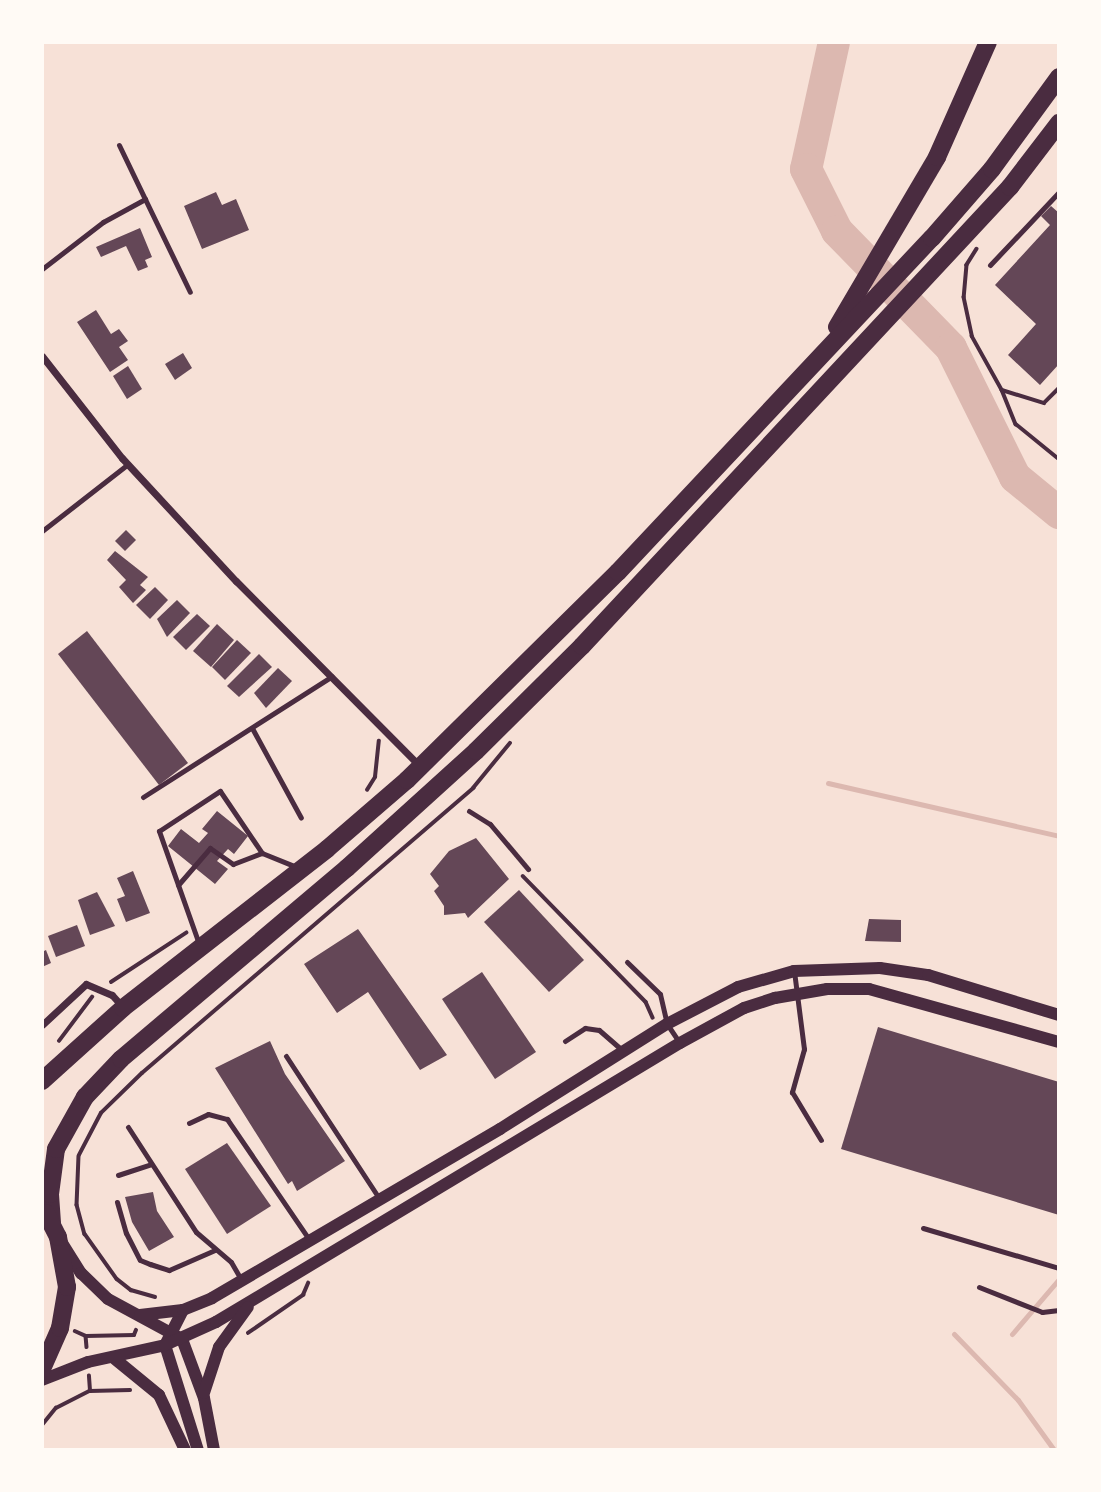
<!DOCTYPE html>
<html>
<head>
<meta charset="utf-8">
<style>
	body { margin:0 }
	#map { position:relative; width:1101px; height:1492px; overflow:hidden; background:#f7e1d7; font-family:"Public Sans",sans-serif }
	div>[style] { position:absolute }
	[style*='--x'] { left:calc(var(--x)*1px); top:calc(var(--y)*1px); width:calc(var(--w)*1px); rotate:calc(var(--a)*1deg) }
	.stream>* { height:5px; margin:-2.5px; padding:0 2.5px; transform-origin:2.5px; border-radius:2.5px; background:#dcb8b0 }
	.river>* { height:32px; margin:-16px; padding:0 16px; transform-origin:16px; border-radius:16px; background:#dcb8b0 }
	.building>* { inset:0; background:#644757 }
	.path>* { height:3.5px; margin:-1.75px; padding:0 1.75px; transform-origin:1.75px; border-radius:1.75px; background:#4a2c40 }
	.service>* { height:5px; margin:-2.5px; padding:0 2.5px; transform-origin:2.5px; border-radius:2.5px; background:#4a2c40 }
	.minor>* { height:7px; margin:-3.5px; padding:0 3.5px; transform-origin:3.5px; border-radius:3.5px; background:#4a2c40 }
	.tertiary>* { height:12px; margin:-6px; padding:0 6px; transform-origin:6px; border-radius:6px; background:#4a2c40 }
	.trunk>* { height:18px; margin:-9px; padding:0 9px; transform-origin:9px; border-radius:9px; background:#4a2c40 }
	span { translate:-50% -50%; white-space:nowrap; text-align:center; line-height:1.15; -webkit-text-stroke:6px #fffaf5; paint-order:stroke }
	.frame { position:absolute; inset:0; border:44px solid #fffaf5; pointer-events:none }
</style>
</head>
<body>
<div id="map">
	<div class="stream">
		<div style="--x:828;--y:783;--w:237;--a:12.9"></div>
		<div style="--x:954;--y:1334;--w:92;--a:45.9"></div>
		<div style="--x:1018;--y:1400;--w:62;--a:54.2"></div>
		<div style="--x:1012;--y:1334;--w:72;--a:-49.5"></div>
	</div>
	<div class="river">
		<div style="--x:834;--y:42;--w:130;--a:102.4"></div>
		<div style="--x:806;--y:169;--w:69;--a:63.4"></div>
		<div style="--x:837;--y:231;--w:163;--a:45.7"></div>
		<div style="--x:951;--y:348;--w:144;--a:63.6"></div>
		<div style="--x:1015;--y:477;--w:57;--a:39.3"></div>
	</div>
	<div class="building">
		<div style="clip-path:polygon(216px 192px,222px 205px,236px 199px,249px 230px,202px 249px,184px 206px)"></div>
		<div style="clip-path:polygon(1051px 206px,1059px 213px,1059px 364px,1040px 385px,1008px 355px,1036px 324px,995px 285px,1050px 225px,1041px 216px)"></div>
		<div style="clip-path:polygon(140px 228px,152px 257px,145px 260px,148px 267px,138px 271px,126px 246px,101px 257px,96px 247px)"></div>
		<div style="clip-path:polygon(96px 310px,111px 334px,119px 329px,128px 341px,119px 347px,128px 360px,110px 372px,77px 322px)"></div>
		<div style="clip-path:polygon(183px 353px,192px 368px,175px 380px,165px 364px)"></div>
		<div style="clip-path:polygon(128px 366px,142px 389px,127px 399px,113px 376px)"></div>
		<div style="clip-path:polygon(126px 530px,136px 540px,125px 551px,115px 541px)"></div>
		<div style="clip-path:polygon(115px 551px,148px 577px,140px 585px,146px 590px,133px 603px,119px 587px,126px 580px,107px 560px)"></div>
		<div style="clip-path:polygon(155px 587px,168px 600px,150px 619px,136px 605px)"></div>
		<div style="clip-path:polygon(177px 600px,190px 613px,167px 637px,157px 619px)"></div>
		<div style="clip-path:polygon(197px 614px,210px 626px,186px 650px,173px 637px)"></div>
		<div style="clip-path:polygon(217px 624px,234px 640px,211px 667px,193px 651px)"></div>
		<div style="clip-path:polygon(87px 631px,188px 763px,159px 785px,58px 654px)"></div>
		<div style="clip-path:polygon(237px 640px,251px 653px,225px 680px,212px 667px)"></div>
		<div style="clip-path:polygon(259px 654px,272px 667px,239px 697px,227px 686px)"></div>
		<div style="clip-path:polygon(278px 668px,292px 681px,266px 708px,254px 693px)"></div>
		<div style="clip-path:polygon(217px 811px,248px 836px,234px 854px,228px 849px,217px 861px,228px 869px,215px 884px,168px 846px,181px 829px,199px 843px,208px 833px,202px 829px)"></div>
		<div style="clip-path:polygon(476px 838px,509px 879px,468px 918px,465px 913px,444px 915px,444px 906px,434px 891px,439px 886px,430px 874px,449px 851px)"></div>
		<div style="clip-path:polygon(133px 871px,150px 913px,126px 922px,117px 899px,125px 896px,117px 878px)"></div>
		<div style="clip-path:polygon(519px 890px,584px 960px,549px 992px,484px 922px)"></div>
		<div style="clip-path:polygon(97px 892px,115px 926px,90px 935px,78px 900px)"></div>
		<div style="clip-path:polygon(869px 919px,901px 920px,901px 942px,865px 941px)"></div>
		<div style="clip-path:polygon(77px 925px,85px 946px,56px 957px,48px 936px)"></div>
		<div style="clip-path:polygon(358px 929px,447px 1055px,420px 1070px,368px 992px,337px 1013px,304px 964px)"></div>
		<div style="clip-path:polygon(46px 950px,51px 963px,42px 967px,42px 952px)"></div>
		<div style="clip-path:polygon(482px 972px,536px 1052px,495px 1079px,442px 999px)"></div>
		<div style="clip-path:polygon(878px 1027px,1059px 1082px,1059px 1215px,841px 1149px)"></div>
		<div style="clip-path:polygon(270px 1041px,285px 1074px,345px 1161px,297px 1191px,292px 1181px,288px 1184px,215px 1068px)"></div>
		<div style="clip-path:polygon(227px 1143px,271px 1206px,227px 1234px,185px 1169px)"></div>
		<div style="clip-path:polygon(153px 1192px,157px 1211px,174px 1237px,149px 1251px,132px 1222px,125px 1197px)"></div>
	</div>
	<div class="path">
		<div style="--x:977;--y:249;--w:19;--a:122"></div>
		<div style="--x:967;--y:265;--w:32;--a:95"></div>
		<div style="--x:964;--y:297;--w:40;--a:78"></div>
		<div style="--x:972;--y:336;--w:62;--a:60.9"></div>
		<div style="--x:1002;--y:390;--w:44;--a:17.2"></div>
		<div style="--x:1044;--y:403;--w:21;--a:-45"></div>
		<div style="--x:1002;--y:390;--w:37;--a:68"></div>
		<div style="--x:1016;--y:424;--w:55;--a:39.1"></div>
		<div style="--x:367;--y:790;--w:15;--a:-58"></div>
		<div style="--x:375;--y:777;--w:36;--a:-84"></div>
		<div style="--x:523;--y:876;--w:176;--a:45.7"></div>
		<div style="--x:646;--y:1002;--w:17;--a:66"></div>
		<div style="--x:111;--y:982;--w:90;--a:-33.2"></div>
		<div style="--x:59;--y:1041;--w:55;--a:-53.1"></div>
		<div style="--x:79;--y:1155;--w:47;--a:-62.4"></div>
		<div style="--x:101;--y:1113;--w:57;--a:-44.3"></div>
		<div style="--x:142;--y:1073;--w:437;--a:-40.7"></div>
		<div style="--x:473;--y:788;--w:58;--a:-50.6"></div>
		<div style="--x:79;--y:1156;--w:49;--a:92.3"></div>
		<div style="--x:77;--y:1205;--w:30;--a:75"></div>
		<div style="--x:85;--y:1234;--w:55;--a:54.6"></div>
		<div style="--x:117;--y:1279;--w:18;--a:38"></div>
		<div style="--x:131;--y:1290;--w:25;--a:16"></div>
		<div style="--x:42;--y:1267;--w:31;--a:90"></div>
		<div style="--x:75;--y:1331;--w:12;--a:24"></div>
		<div style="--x:86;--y:1336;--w:11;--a:85"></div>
		<div style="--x:248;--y:1333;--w:67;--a:-34.6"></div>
		<div style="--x:303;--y:1295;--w:13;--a:-67"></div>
		<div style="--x:86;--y:1336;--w:48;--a:-1.2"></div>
		<div style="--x:134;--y:1335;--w:5;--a:-68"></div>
		<div style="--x:90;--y:1391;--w:40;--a:-1.4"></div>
		<div style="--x:42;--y:1425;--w:22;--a:-51"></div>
		<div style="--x:56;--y:1408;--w:38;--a:-27"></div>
		<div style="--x:90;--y:1391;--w:15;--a:-94"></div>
	</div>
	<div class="service">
		<div style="--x:119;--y:145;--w:60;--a:64.3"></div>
		<div style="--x:990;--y:265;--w:100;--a:-46.6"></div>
		<div style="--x:42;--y:269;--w:77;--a:-37.6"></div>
		<div style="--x:103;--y:222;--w:48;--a:-28.7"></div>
		<div style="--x:145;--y:199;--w:103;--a:64.2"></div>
		<div style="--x:42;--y:531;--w:109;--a:-37.9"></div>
		<div style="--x:252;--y:728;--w:102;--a:61.4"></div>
		<div style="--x:143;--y:797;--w:224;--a:-32.6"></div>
		<div style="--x:469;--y:811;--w:25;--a:32"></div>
		<div style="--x:490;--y:824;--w:59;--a:49.8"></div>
		<div style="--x:178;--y:885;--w:49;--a:-49.1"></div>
		<div style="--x:210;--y:848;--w:28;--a:35"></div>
		<div style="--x:233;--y:864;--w:31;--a:-21"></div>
		<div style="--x:199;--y:944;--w:120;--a:-109.5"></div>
		<div style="--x:159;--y:831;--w:73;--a:-33.3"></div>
		<div style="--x:220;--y:791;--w:75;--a:55.9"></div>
		<div style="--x:262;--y:853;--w:37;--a:22"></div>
		<div style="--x:627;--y:962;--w:46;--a:44.1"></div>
		<div style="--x:660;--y:994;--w:31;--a:77"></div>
		<div style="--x:667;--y:1024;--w:23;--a:56"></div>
		<div style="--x:794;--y:971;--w:79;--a:82.7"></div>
		<div style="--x:804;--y:1049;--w:45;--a:105.6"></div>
		<div style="--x:792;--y:1092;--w:56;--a:58.9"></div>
		<div style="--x:565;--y:1041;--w:24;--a:-33"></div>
		<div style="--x:585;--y:1028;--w:14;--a:8"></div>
		<div style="--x:599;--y:1030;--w:32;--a:41"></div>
		<div style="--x:286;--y:1056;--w:170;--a:56.8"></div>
		<div style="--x:189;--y:1123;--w:21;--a:-25"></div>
		<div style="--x:208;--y:1114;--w:20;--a:15"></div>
		<div style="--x:227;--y:1119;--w:145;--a:55.7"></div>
		<div style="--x:128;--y:1127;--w:125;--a:57.1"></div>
		<div style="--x:196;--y:1232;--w:46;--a:40.6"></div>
		<div style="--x:231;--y:1262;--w:22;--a:60"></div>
		<div style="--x:118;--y:1175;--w:35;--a:-18"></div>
		<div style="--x:117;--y:1202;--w:32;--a:74"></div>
		<div style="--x:126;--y:1233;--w:30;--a:63"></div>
		<div style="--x:140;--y:1260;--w:11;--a:22"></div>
		<div style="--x:150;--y:1264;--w:20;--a:18"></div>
		<div style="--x:169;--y:1270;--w:50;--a:-23.5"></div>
		<div style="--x:923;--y:1228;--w:142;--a:16.4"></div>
		<div style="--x:979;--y:1287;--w:68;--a:21.6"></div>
		<div style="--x:1042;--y:1312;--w:17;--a:-7"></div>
	</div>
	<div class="minor">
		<div style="--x:42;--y:356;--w:130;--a:51.9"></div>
		<div style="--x:122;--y:458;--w:168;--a:47.2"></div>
		<div style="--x:236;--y:581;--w:262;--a:45.2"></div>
		<div style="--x:42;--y:1025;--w:60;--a:-43"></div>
		<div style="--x:86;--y:984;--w:28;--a:23"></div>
		<div style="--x:112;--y:995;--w:15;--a:48"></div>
	</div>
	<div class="tertiary">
		<div style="--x:62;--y:1243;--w:36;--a:58"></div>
		<div style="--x:81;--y:1273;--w:37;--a:44"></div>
		<div style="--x:108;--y:1299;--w:84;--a:28.4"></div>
		<div style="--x:182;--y:1339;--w:63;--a:69.6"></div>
		<div style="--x:204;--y:1398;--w:53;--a:79.1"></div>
		<div style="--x:183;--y:1310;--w:39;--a:117"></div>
		<div style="--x:165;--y:1345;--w:110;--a:72.6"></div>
		<div style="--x:140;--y:1315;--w:43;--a:-6.6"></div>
		<div style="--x:183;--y:1310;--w:31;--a:-22"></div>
		<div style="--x:212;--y:1298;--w:334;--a:-30.4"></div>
		<div style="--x:500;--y:1129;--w:197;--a:-32.2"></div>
		<div style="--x:667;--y:1024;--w:80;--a:-27.5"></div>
		<div style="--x:738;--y:987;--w:58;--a:-15.9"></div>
		<div style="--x:794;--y:971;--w:86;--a:-2"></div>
		<div style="--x:880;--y:968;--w:49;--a:8.3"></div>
		<div style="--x:928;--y:975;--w:137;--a:17"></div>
		<div style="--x:115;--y:1359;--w:57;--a:39.3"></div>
		<div style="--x:159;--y:1395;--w:61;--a:64.7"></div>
		<div style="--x:42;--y:1380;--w:49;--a:-21.4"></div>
		<div style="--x:88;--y:1362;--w:79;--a:-12.4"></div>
		<div style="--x:165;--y:1345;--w:56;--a:-24.3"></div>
		<div style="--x:216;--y:1322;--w:541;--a:-31.02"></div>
		<div style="--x:680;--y:1043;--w:73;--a:-28.7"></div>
		<div style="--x:744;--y:1008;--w:33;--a:-18"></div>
		<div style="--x:775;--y:998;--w:53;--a:-9.8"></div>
		<div style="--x:827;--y:989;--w:42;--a:0"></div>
		<div style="--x:869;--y:989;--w:197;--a:15.6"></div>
		<div style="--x:204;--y:1393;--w:48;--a:-71.9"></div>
		<div style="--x:219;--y:1347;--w:49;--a:-54.1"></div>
	</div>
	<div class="trunk">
		<div style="--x:837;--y:327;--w:197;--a:-59.5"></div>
		<div style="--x:937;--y:157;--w:126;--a:-66.1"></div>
		<div style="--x:42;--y:1081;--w:109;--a:-42"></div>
		<div style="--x:123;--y:1008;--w:259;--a:-37.9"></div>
		<div style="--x:327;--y:849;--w:106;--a:-40.8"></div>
		<div style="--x:407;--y:780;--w:296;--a:-44.6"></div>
		<div style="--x:618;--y:572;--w:458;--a:-46.8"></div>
		<div style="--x:932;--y:238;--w:91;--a:-49"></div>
		<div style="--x:992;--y:169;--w:114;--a:-53.9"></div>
		<div style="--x:52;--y:1223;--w:29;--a:-94"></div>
		<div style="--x:50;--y:1194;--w:45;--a:-82.4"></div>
		<div style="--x:56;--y:1149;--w:60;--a:-60.9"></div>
		<div style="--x:85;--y:1097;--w:52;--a:-46.5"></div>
		<div style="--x:121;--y:1059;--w:296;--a:-40.2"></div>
		<div style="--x:347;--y:868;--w:174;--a:-42.2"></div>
		<div style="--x:476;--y:751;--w:149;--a:-44.7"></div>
		<div style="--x:582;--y:646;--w:628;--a:-47"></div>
		<div style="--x:1010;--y:187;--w:81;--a:-52.6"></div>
		<div style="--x:42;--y:1369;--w:45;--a:-66.3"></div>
		<div style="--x:60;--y:1328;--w:42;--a:-80.3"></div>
		<div style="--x:67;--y:1287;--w:51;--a:-100.2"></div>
		<div style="--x:58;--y:1237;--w:27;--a:-117"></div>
	</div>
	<div class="frame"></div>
</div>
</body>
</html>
